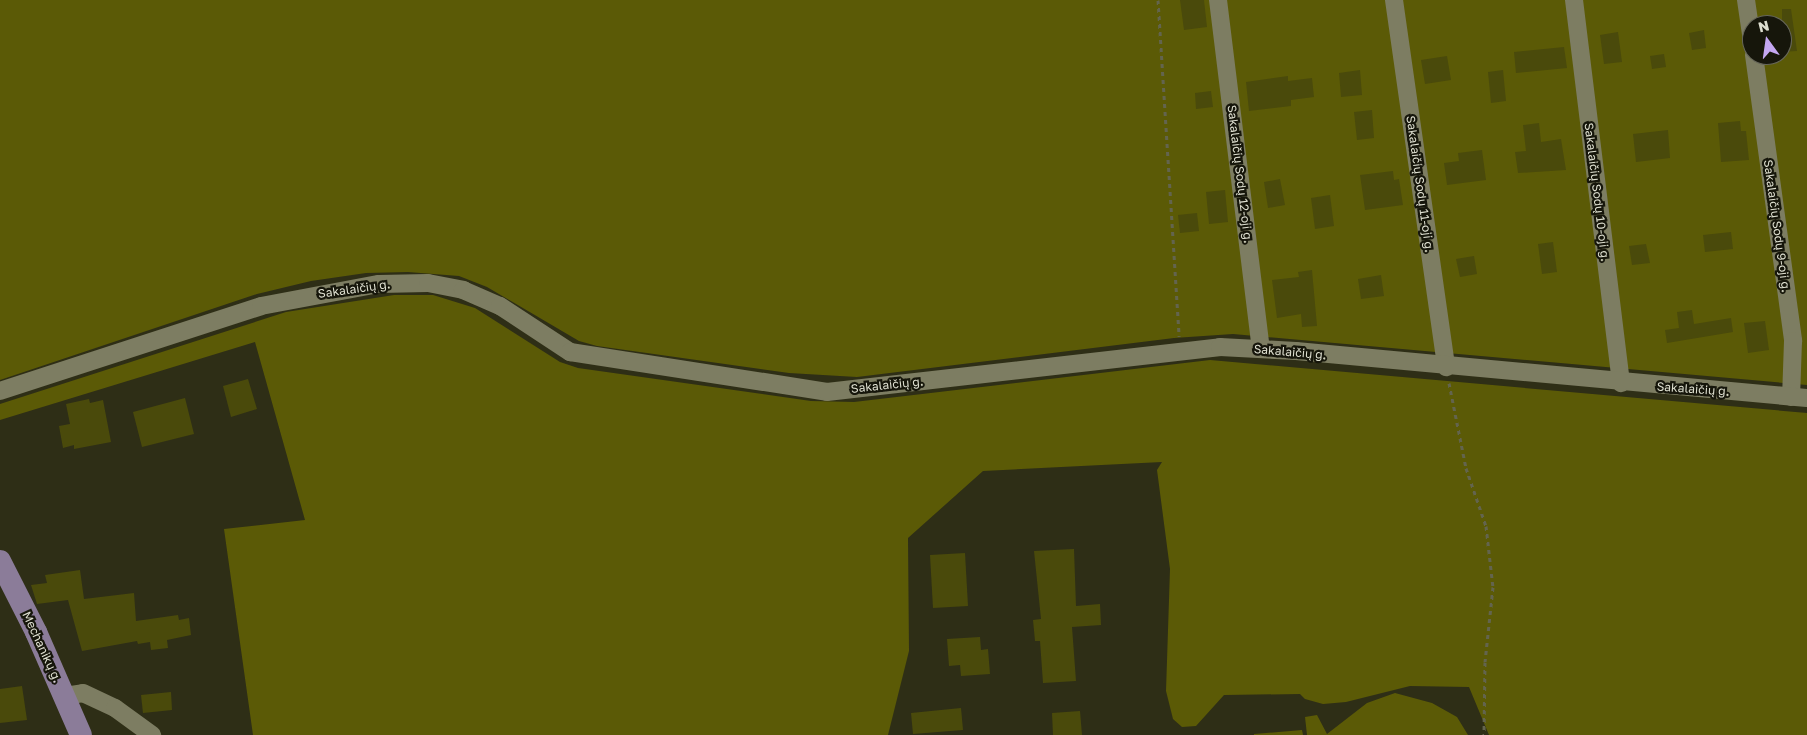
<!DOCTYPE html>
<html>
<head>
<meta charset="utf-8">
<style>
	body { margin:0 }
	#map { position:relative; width:1807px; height:735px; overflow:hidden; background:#2e2e16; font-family:"Golos Text",sans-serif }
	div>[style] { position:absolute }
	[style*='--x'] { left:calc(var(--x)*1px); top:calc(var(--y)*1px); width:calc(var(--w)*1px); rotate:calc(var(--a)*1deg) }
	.green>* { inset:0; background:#5b5a06 }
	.building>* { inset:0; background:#4a4a0b }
	.path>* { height:3px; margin-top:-1.5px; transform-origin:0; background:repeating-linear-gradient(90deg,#63644e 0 4px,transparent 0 8px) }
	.minor>* { height:18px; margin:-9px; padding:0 9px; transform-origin:9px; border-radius:9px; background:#7d7d62 }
	.major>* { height:22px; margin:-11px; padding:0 11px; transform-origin:11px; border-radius:11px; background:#8b7c99 }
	span { translate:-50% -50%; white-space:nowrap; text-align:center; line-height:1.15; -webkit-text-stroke:4.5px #16160b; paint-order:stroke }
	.street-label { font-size:12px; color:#dedfd0 }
	.north { position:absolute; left:1742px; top:15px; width:50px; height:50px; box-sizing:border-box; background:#16160b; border:1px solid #66665a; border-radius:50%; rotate:346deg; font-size:14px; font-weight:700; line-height:20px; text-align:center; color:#dedfd0 }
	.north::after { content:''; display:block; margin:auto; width:18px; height:22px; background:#c4a7f1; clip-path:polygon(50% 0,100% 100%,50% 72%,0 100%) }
</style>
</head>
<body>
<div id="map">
	<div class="green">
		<div style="clip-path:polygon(evenodd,0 0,1807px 0,1807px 385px,1233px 334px,1174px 338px,857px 377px,789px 373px,597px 346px,579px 341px,487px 287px,459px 276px,408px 272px,366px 273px,311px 281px,257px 294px,0 380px,0 0,1752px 25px,1782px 25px,1782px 55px,1752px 55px,1752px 25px)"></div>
		<div style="clip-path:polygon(394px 295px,433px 295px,475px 308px,560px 362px,578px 368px,811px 401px,854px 402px,1210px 360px,1807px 413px,1807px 735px,1489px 735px,1469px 687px,1410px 686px,1346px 702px,1323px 704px,1305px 699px,1300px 694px,1224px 695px,1196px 726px,1182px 727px,1173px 719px,1166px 691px,1170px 569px,1157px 470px,1162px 462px,983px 471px,908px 538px,909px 651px,888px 735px,253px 735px,224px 529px,305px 520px,255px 342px,0 420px,0 404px,286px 312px)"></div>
		<div style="clip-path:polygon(1395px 693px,1432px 703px,1457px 717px,1468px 735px,1307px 735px,1305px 717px,1317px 715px,1327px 734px,1367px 703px)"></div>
		<div style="clip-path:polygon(1302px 730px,1303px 735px,1254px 735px,1254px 734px)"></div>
	</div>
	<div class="building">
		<div style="clip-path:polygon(1180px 0,1204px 0,1207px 27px,1184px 30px)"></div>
		<div style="clip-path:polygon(1782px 9px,1791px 9px,1797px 51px,1782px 52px)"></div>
		<div style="clip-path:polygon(1704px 30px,1706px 48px,1692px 50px,1689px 33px)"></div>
		<div style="clip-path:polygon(1618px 32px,1622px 62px,1604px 64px,1600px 35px)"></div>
		<div style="clip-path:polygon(1564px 47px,1567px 68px,1516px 73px,1514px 52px)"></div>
		<div style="clip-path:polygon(1664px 54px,1666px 67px,1652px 69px,1650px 56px)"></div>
		<div style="clip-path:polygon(1447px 56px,1451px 80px,1425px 84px,1421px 60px)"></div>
		<div style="clip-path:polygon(1360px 70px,1362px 95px,1341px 97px,1339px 73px)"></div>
		<div style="clip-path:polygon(1503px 70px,1506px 101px,1491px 103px,1488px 72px)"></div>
		<div style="clip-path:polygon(1288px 76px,1288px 81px,1312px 78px,1314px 97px,1291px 100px,1291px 106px,1249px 111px,1246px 82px)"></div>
		<div style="clip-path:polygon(1211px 91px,1213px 107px,1196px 109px,1195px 93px)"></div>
		<div style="clip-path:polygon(1372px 110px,1374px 138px,1357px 140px,1354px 112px)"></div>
		<div style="clip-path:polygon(1740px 121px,1741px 131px,1746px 131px,1749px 160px,1721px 162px,1718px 123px)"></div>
		<div style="clip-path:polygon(1539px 123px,1541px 142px,1561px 139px,1566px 170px,1518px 173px,1515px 152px,1526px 151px,1523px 125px)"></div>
		<div style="clip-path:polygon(1668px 130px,1670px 158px,1636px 162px,1633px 134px)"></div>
		<div style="clip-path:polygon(1482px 150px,1486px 180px,1447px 185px,1444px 163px,1459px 161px,1458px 153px)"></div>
		<div style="clip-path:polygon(1393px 171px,1394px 180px,1399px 179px,1403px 205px,1365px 210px,1360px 175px)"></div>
		<div style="clip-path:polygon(1280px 179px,1285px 205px,1268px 208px,1264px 182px)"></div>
		<div style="clip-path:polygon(1225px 190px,1228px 222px,1209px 224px,1206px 192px)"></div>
		<div style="clip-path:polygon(1330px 195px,1334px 226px,1315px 229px,1311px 198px)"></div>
		<div style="clip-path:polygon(1197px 213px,1199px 231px,1180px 233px,1178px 215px)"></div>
		<div style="clip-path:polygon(1731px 232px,1733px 249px,1705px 252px,1703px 235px)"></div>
		<div style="clip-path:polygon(1553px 242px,1557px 272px,1542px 274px,1538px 244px)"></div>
		<div style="clip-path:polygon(1646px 244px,1650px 263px,1632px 265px,1629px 246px)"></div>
		<div style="clip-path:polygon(1474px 256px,1477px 274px,1460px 277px,1456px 259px)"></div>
		<div style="clip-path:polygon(1312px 270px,1317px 326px,1302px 327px,1301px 314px,1277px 318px,1272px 280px,1299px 277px,1298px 272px)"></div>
		<div style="clip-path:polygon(1381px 275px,1384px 296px,1361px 299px,1358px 279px)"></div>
		<div style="clip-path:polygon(1692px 310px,1694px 324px,1731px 318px,1733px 332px,1667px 343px,1665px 330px,1679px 328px,1677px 312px)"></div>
		<div style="clip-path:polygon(1765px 321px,1769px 350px,1748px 353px,1744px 323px)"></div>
		<div style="clip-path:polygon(248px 379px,257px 409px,231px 417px,223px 386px)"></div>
		<div style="clip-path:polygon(185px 398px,194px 434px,142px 447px,133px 412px)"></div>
		<div style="clip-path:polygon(89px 399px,90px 403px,103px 400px,111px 442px,74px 449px,74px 445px,63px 448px,59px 426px,70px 424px,66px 404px)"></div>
		<div style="clip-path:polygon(1074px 549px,1076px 606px,1100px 604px,1101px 625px,1072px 627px,1076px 681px,1043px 683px,1040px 641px,1035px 641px,1033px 620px,1041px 619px,1034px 551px)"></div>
		<div style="clip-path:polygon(965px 553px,968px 606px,933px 608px,930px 555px)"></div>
		<div style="clip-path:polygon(80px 570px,84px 599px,134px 593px,136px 621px,178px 615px,179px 620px,189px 618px,191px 635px,167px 640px,168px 648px,151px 650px,150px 642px,138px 644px,137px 641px,82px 651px,68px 600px,37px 604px,31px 585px,47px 583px,45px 575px)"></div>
		<div style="clip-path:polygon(980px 637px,981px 650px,988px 649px,990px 674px,961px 676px,960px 665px,949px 666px,947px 639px)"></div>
		<div style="clip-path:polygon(22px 686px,27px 720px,0 723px,0 689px)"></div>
		<div style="clip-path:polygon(171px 692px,172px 710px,143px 713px,141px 695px)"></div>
		<div style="clip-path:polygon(961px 708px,963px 730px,913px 734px,911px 713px)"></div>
		<div style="clip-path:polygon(1080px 711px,1082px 735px,1053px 735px,1052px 713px)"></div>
	</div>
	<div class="path">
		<div style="--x:1158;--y:0;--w:337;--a:86.4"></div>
		<div style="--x:1449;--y:383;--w:87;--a:78.7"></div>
		<div style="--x:1466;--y:468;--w:61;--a:71"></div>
		<div style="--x:1486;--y:526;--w:61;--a:83.5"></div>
		<div style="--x:1493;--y:587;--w:75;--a:96.1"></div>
		<div style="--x:1485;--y:662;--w:73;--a:90.8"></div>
	</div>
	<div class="minor">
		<div style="--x:1218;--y:0;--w:351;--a:83"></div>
		<div style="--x:1394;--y:0;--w:371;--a:81.9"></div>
		<div style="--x:1574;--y:0;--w:386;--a:83"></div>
		<div style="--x:1746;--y:0;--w:41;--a:81.7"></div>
		<div style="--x:1754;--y:55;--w:289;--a:82.2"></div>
		<div style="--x:1793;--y:341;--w:56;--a:92"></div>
		<div style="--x:0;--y:391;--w:274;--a:-18"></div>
		<div style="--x:261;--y:306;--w:120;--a:-10.6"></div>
		<div style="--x:379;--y:284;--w:49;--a:-1.2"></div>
		<div style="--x:428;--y:283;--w:36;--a:11"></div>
		<div style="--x:463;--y:290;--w:40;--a:23.4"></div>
		<div style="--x:500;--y:306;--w:84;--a:33.3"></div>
		<div style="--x:570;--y:352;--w:260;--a:8.8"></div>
		<div style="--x:827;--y:392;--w:396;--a:-6.5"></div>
		<div style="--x:1220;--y:347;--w:76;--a:3"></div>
		<div style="--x:1296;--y:351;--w:513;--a:5.26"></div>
		<div style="--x:65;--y:696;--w:18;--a:-9"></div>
		<div style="--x:83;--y:693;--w:35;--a:25"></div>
		<div style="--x:115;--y:708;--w:46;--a:36.1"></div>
	</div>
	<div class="major">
		<div style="--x:0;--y:561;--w:80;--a:63.1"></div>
		<div style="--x:36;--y:632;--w:112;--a:66.4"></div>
	</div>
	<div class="street-label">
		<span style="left:1240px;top:174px;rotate:83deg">Sakalaičių Sodų 12-oji g.</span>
		<span style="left:1420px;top:184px;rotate:82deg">Sakalaičių Sodų 11-oji g.</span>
		<span style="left:1597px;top:192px;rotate:83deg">Sakalaičių Sodų 10-oji g.</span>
		<span style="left:1777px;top:226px;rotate:82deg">Sakalaičių Sodų 9-oji g.</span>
		<span style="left:354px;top:289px;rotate:-8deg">Sakalaičių g.</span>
		<span style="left:1290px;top:352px;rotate:5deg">Sakalaičių g.</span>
		<span style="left:887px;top:385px;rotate:-6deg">Sakalaičių g.</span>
		<span style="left:1693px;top:389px;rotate:4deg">Sakalaičių g.</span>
		<span style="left:42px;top:647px;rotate:65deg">Mechanikų g.</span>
	</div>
	<div class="north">N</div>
</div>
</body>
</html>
